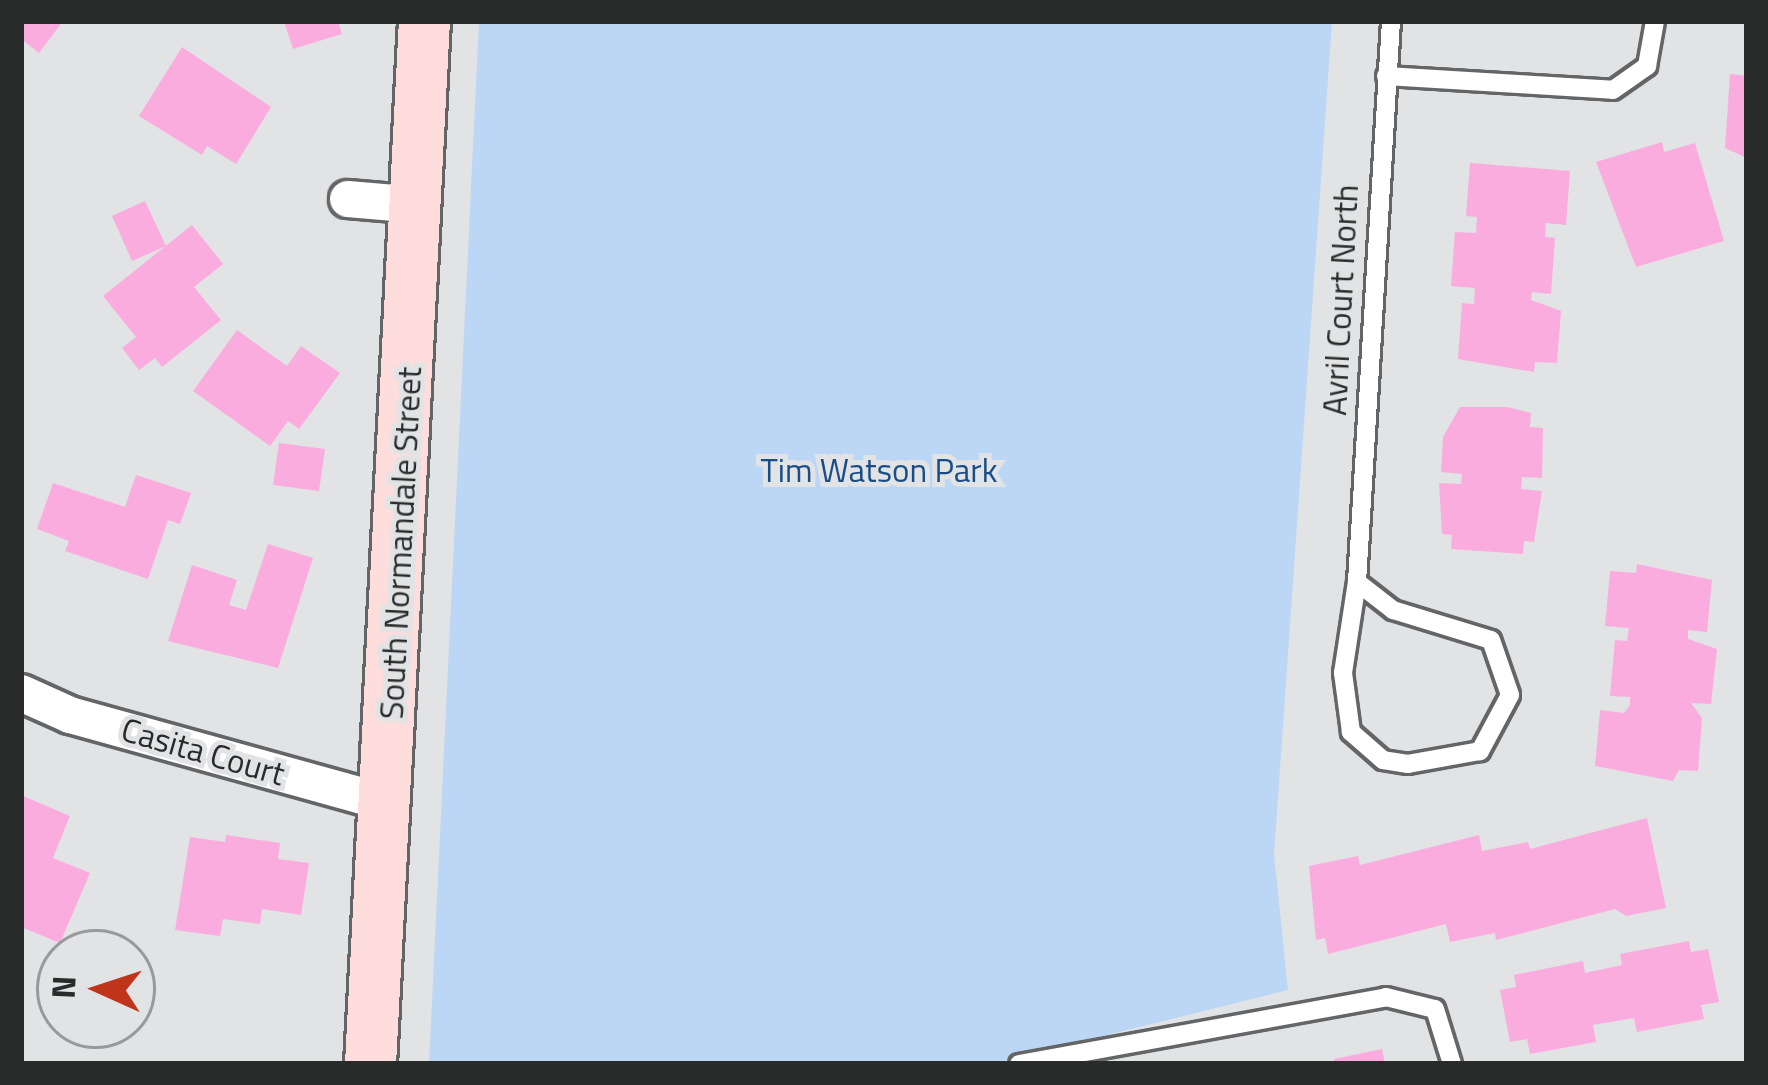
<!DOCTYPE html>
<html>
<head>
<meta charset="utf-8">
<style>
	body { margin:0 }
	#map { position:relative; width:1768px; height:1085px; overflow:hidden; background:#e1e3e5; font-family:"Titillium Web",sans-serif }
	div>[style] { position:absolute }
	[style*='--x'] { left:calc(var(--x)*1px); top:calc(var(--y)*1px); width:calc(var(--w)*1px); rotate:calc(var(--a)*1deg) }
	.green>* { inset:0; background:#bcd6f5 }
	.building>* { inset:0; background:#fbacdf }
	.roads { filter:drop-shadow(3px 0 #646567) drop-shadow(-3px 0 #646567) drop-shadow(0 3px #646567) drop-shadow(0 -3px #646567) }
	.lane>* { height:18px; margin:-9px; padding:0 9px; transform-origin:9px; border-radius:9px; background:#fff }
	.street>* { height:36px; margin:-18px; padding:0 18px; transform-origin:18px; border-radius:18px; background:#fff }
	.secondary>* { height:51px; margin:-25.5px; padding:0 25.5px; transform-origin:25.5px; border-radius:25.5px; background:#ffdddc }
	span { translate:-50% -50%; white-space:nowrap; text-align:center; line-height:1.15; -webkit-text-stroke:10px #e1e3e5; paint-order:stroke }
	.street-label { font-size:33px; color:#292a2a }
	.park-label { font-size:33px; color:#184d89 }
	.frame { position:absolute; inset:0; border:24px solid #292a2a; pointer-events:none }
	.north { position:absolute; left:36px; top:929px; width:120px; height:120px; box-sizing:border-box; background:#e1e3e5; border:3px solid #97999a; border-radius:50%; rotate:273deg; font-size:33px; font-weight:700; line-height:48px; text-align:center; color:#292a2a }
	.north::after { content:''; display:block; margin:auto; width:42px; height:54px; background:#c0341c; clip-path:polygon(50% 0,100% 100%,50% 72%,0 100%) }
</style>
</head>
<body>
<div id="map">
	<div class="green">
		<div style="clip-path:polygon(479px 21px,1332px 21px,1274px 855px,1288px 990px,991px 1064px,429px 1064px)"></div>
	</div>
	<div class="building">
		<div style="clip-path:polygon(21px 21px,63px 21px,39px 53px,21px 39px)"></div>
		<div style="clip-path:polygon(284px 21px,338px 21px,342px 34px,293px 49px)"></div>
		<div style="clip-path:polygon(182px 47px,271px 107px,236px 164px,207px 146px,202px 155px,139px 116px)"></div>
		<div style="clip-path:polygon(1730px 74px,1747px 76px,1747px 158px,1725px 148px)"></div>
		<div style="clip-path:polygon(1662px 142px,1664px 152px,1695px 143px,1724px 241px,1636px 267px,1596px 162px)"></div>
		<div style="clip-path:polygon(1470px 163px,1570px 171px,1566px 225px,1546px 223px,1545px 237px,1555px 238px,1551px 294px,1532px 292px,1531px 300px,1561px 311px,1557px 363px,1535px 362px,1534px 372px,1458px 359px,1462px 303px,1474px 304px,1475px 288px,1451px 286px,1455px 232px,1476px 233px,1477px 217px,1466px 216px)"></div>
		<div style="clip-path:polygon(145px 201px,166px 246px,132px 261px,112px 216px)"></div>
		<div style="clip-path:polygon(192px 225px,223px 264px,194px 287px,221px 320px,162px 367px,155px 358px,139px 370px,122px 348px,136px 337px,103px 296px)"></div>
		<div style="clip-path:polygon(237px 330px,287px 366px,301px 346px,340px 373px,299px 429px,288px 421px,270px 446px,193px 391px)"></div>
		<div style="clip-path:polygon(1460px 407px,1507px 407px,1531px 413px,1530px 427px,1543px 428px,1542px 478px,1522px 477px,1521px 489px,1542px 491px,1534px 542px,1524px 541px,1523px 554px,1451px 549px,1452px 535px,1442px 534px,1439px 483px,1461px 484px,1462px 474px,1441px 472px,1443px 437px)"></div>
		<div style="clip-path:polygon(279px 443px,325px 449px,319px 491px,273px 485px)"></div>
		<div style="clip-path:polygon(136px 475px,191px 493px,180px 524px,168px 520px,148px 579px,65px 551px,69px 541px,37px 529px,53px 483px,125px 507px)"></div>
		<div style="clip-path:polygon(268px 544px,313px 558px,278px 668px,168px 641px,192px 565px,237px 580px,229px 605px,246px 610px)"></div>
		<div style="clip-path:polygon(1637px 564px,1712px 580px,1707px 632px,1688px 630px,1688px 639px,1717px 649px,1711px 704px,1691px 703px,1702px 718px,1698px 771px,1679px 770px,1673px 781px,1595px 766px,1600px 710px,1624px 713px,1630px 705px,1630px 697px,1610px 696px,1615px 640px,1627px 641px,1629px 628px,1605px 626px,1610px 571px,1636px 573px)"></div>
		<div style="clip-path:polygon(23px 796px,70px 816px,53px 858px,90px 873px,60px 943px,21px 927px)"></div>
		<div style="clip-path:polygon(1647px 818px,1666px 908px,1626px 916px,1615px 909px,1496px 940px,1495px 933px,1450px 942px,1446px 924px,1328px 954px,1325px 938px,1316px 940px,1309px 866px,1358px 856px,1360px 865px,1479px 835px,1482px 851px,1528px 842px,1530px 849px)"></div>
		<div style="clip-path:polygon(226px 835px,280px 843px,278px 859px,309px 863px,301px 915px,262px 909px,260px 924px,223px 919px,220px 936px,175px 930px,190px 837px,225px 842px)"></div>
		<div style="clip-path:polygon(1689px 941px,1691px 952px,1708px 949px,1719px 1002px,1701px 1005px,1704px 1019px,1637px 1032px,1634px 1018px,1593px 1025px,1596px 1042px,1530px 1054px,1527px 1039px,1510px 1042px,1500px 990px,1516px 987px,1514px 975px,1583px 961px,1585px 973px,1622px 965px,1620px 954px)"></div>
		<div style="clip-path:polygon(1382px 1049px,1385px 1064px,1335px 1064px,1334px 1059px)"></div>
	</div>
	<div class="roads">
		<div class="lane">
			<div style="--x:1386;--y:76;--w:227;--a:3.5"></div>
			<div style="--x:1613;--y:90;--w:42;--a:-35.2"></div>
			<div style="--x:1647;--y:66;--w:46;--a:-79.9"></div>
			<div style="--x:1357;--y:582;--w:46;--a:37.9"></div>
			<div style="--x:1393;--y:610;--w:102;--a:17"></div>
			<div style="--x:1491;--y:640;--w:58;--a:70.9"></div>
			<div style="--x:1510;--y:695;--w:64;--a:118.2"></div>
			<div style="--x:1480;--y:751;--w:73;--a:169.8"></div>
			<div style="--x:1408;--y:764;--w:25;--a:-171"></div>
			<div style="--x:1383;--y:760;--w:43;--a:-138.8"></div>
			<div style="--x:1351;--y:732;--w:60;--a:-97.7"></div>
			<div style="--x:1343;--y:673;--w:92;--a:-81.3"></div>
			<div style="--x:1357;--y:582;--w:562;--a:-86.53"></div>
			<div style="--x:1019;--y:1064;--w:373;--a:-10.3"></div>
			<div style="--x:1386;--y:997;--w:50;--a:13.8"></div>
			<div style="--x:1435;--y:1009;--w:58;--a:72.8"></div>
		</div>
		<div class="street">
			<div style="--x:348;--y:199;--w:70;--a:4.9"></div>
			<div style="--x:21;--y:693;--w:54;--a:24.2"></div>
			<div style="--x:70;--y:715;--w:329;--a:15.5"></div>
		</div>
		<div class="secondary">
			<div style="--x:370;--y:1064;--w:1044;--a:-87.04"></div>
		</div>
	</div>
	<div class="street-label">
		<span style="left:1341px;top:300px;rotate:-87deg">Avril Court North</span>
		<span style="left:401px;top:543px;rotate:-87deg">South Normandale Street</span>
		<span style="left:203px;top:752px;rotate:16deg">Casita Court</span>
	</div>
	<div class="park-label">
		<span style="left:879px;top:471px">Tim Watson Park</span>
	</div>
	<div class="frame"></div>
	<div class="north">N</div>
</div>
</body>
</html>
